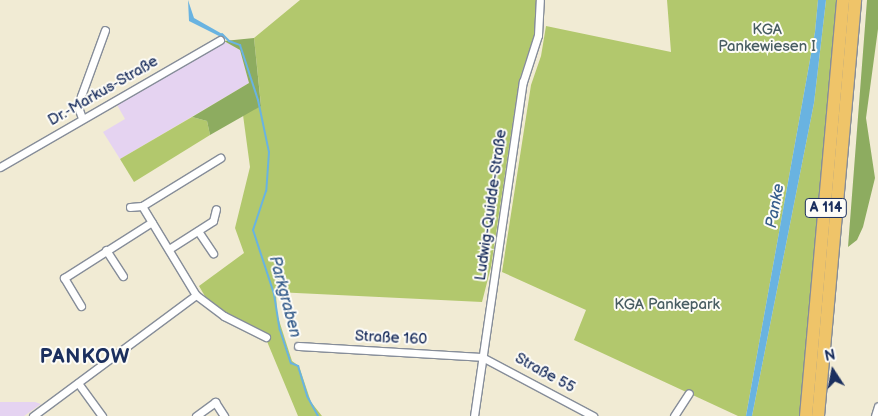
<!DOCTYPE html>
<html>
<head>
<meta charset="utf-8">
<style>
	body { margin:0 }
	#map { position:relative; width:878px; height:416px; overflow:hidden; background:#f1ebd4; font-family:"Balsamiq Sans",sans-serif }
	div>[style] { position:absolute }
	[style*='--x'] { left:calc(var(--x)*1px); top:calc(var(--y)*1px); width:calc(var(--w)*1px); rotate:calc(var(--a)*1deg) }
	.built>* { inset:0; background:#e5d3f1 }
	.green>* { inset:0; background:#b2c86d }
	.forest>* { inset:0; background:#8dac60 }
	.water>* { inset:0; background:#69b3e1 }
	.stream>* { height:2px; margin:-1px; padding:0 1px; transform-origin:1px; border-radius:1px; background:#69b3e1 }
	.roads { filter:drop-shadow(1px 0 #868d99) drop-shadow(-1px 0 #868d99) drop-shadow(0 1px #868d99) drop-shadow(0 -1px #868d99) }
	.street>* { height:7px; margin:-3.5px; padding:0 3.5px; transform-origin:3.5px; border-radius:3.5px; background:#fff }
	.highway>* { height:12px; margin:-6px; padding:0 6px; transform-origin:6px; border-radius:6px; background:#efc469 }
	span { translate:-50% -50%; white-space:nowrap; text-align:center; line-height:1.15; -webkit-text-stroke:4px #fdfcf7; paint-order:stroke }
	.shield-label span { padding:1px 4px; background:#fdfcf7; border:1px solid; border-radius:4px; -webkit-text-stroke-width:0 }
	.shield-label { font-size:14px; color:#1b2f5e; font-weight:700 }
	.park-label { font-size:15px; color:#485d62 }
	.street-label { font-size:15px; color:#1b2f5e }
	.water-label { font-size:16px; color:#365d8c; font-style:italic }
	.district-label { font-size:20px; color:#1b2f5e; font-weight:700; letter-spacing:1px }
	.north { position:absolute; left:808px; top:346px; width:50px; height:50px; -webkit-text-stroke:4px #fdfcf7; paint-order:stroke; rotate:349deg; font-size:14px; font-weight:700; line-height:20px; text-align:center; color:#1b2f5e }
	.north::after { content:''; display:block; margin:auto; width:18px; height:22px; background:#1b2f5e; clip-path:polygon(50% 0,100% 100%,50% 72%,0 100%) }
</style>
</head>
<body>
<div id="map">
	<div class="built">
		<div style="clip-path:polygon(224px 41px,240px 50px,249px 83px,120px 159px,103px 132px,125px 119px,116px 103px,127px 100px,128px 96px)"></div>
		<div style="clip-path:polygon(0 402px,35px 402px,41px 404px,24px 416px,0 416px)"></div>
	</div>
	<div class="green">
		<div style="clip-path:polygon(300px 0,539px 0,536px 30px,519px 81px,491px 267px,482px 302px,276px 292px,277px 314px,292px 361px,299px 366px,311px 402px,322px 416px,298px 416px,266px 339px,220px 309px,206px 298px,199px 286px,244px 253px,235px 228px,250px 167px,243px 115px,261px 105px,254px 38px)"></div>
		<div style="clip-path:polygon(667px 0,818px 0,815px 32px,746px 416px,738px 416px,574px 340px,586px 310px,502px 272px,531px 85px,541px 56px,546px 26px,671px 52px)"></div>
		<div style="clip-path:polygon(826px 0,837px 0,800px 416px,752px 416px,814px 103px)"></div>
		<div style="clip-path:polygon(192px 117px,207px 121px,210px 135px,134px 182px,120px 159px)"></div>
	</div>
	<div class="forest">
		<div style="clip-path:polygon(867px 0,878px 0,878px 29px,866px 118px,875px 178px,863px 227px,857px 240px,848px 247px)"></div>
		<div style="clip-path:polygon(254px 38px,261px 106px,210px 135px,207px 121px,192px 117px,249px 83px,240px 50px,224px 41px)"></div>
	</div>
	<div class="water">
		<div style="clip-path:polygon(188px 0,194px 18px,224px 35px,221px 37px,189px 21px)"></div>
		<div style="clip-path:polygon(818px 0,826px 0,814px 103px,752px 416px,746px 416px,815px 32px)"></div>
	</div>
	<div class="stream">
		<div style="--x:222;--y:34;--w:10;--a:45"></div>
		<div style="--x:229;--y:41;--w:12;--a:20"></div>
		<div style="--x:240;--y:45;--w:58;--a:71.9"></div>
		<div style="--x:258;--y:100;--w:53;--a:78.1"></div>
		<div style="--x:269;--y:152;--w:39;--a:94"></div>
		<div style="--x:266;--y:191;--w:41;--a:108.4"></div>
		<div style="--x:253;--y:230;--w:67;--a:71.8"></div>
		<div style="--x:274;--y:294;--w:36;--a:81"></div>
		<div style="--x:280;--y:330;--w:35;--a:72"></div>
		<div style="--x:291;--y:363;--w:8;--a:23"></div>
		<div style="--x:298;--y:366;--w:31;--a:73"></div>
		<div style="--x:307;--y:396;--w:23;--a:61"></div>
	</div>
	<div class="roads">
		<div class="street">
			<div style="--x:82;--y:118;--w:12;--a:-110"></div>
			<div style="--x:78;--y:107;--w:11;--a:-75"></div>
			<div style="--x:81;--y:96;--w:70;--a:-70"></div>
			<div style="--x:0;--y:167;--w:254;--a:-30"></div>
			<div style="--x:142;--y:206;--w:104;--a:58.8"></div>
			<div style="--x:130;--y:207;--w:12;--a:-5"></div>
			<div style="--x:142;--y:206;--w:92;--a:-31.6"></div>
			<div style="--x:198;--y:231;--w:27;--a:56"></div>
			<div style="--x:169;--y:249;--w:52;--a:-32.5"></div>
			<div style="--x:213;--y:221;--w:12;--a:-76"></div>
			<div style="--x:106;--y:250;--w:31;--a:57"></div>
			<div style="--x:196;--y:295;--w:35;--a:37"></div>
			<div style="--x:224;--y:316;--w:47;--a:26.6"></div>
			<div style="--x:81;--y:306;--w:33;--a:-121"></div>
			<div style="--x:64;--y:278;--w:104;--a:-32.5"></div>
			<div style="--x:298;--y:346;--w:184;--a:3.4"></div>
			<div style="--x:482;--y:357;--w:126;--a:28"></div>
			<div style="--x:78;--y:383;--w:41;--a:54"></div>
			<div style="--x:33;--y:416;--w:203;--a:-36.6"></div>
			<div style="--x:196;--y:416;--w:24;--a:-36"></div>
			<div style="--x:215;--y:402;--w:17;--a:57"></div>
			<div style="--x:474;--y:416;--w:338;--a:-81.7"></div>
			<div style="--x:523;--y:82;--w:49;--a:-72.3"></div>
			<div style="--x:538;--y:35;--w:35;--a:-87"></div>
			<div style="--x:674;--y:416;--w:27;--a:-57"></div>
			<div style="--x:875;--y:416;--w:10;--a:-73"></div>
		</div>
		<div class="highway">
			<div style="--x:806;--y:416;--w:418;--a:-84.9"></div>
			<div style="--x:818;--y:416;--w:418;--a:-84.9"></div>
		</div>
	</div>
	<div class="shield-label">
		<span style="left:826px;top:208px">A 114</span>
	</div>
	<div class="park-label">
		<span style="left:767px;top:38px">KGA<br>Pankewiesen I</span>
		<span style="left:667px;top:305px">KGA Pankepark</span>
	</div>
	<div class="street-label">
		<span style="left:103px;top:91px;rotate:-30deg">Dr.-Markus-Straße</span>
		<span style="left:491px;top:205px;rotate:-82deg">Ludwig-Quidde-Straße</span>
		<span style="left:391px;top:338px;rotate:3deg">Straße 160</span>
		<span style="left:545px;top:373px;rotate:29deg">Straße 55</span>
	</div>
	<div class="water-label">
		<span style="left:776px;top:206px;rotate:-80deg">Panke</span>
		<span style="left:284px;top:297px;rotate:75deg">Parkgraben</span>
	</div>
	<div class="district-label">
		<span style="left:85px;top:357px">PANKOW</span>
	</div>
	<div class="north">N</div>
</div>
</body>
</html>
